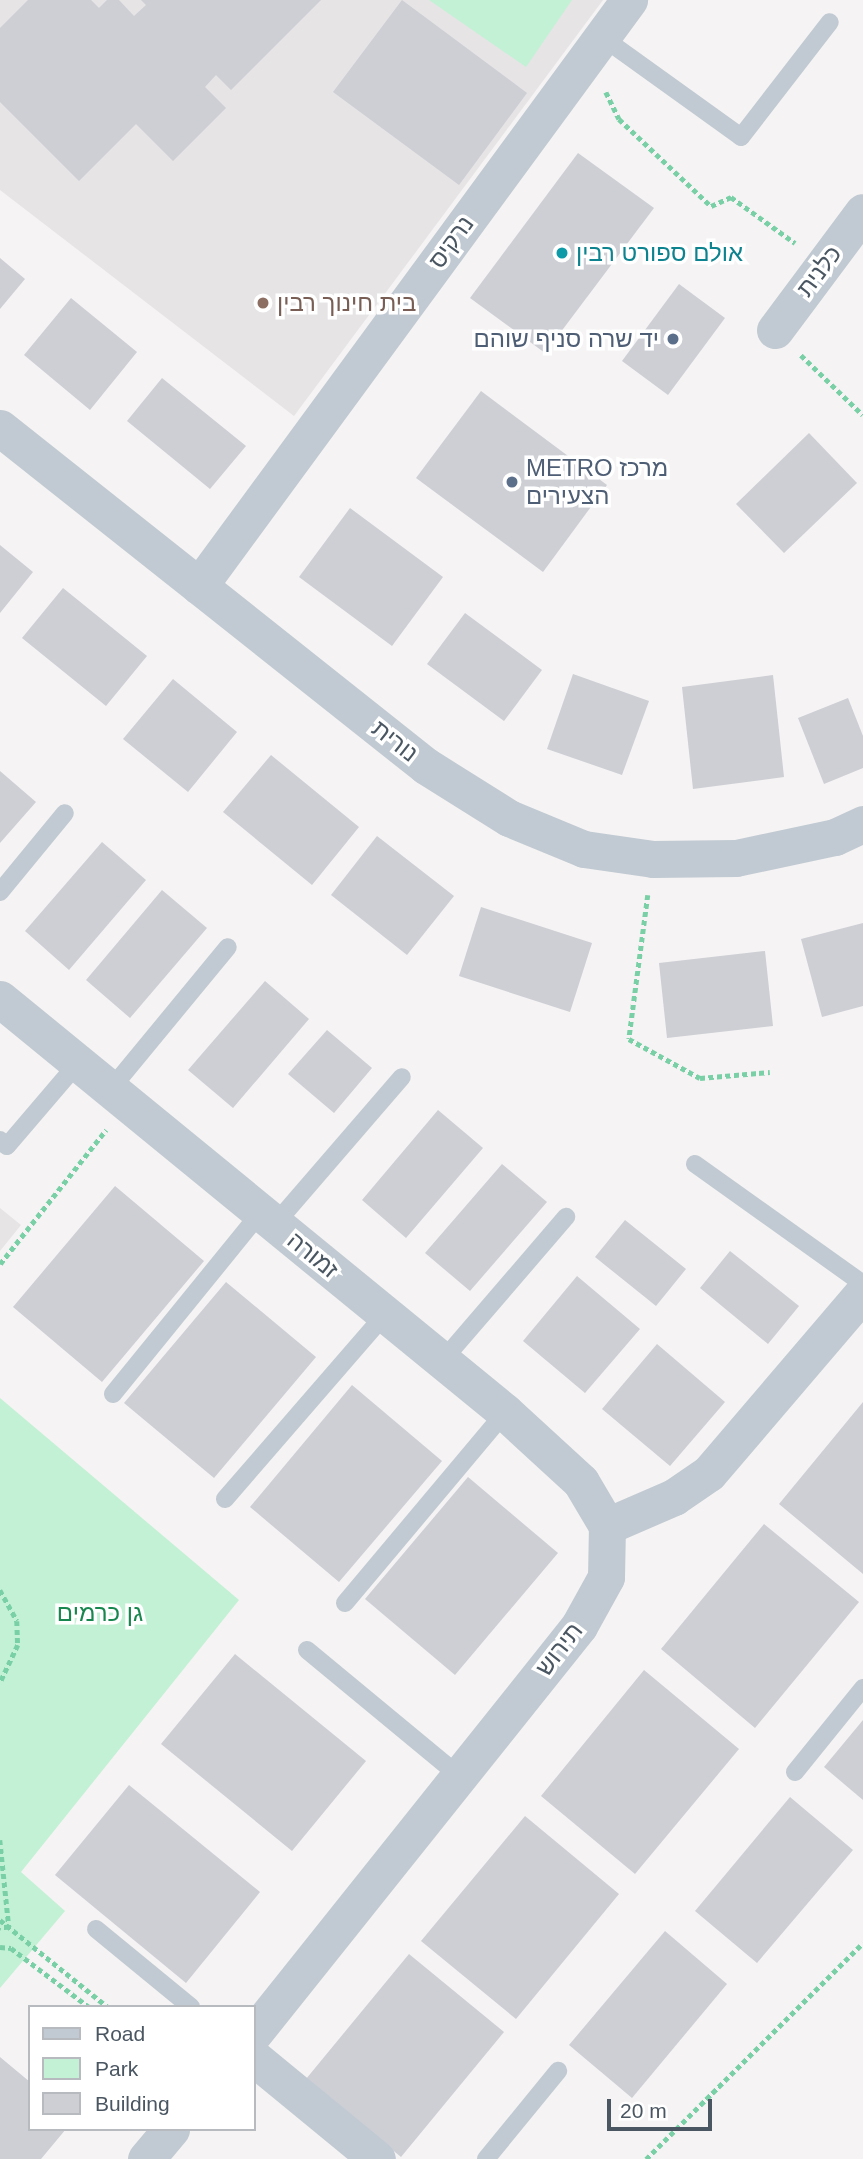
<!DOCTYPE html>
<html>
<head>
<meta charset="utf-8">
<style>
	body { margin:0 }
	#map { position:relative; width:863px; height:2159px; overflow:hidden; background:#f5f3f3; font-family:Helvetica,"Noto Sans Hebrew",sans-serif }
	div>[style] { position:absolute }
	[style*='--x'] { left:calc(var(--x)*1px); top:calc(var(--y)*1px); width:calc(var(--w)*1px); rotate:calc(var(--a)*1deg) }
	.education>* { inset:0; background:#e6e4e5 }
	.green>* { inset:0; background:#c3f1d5 }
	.building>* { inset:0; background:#cdcfd5 }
	.path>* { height:4.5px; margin-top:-2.25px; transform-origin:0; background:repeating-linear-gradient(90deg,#7ad0a6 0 5px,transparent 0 8.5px) }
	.service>* { height:18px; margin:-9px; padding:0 9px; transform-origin:9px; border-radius:9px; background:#c1cad2 }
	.minor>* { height:37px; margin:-18.5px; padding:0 18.5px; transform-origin:18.5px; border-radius:18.5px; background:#c1cad2 }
	.dots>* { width:19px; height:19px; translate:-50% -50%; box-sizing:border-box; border:4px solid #fff; border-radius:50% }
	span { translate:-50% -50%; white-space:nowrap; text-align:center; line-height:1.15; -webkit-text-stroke:7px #fff; paint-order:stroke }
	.street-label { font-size:24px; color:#4a5661 }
	.culture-label { font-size:24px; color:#0d838f }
	.left { translate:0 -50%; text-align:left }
	.education-label { font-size:24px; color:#785e54 }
	.service-label { font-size:24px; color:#4e5e75 }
	.right { translate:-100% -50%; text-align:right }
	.park-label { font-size:24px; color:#17864f }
	.legend { position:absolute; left:28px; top:2005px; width:228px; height:126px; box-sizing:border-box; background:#fff; border:2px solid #b7bbc0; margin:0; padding:9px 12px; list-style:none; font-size:21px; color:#4a5661 }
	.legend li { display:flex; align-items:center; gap:14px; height:35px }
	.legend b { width:35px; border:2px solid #b7bbc0 }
	.scale { position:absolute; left:607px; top:2099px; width:105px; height:32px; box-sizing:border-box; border:4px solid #4a5661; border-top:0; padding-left:9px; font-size:21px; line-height:24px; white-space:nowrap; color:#4a5661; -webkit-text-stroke:5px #fff; paint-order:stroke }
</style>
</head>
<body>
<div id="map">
	<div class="education">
		<div style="clip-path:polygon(0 0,603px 0,294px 416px,0 190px)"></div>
		<div style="clip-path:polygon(0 1208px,21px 1225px,0 1251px)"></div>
	</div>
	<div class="green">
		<div style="clip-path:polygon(429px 0,572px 0,526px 67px)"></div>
		<div style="clip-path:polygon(0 1398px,239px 1600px,21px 1872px,65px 1911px,0 1988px)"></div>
	</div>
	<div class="building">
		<div style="clip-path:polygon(28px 0,91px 0,99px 8px,107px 0,119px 0,134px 16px,146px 5px,141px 0,321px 0,231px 90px,216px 75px,205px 87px,226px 108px,173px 161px,136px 124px,79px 181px,0 102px,0 28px)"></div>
		<div style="clip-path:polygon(402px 0,527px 93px,459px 185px,333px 92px)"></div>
		<div style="clip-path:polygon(578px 153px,654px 208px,545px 353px,470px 298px)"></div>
		<div style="clip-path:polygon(0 258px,25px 279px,0 309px)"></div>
		<div style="clip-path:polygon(679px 284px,725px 318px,668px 395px,622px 361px)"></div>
		<div style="clip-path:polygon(71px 298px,137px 352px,90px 410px,24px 355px)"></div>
		<div style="clip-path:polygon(162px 378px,246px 446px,210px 489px,127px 421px)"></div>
		<div style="clip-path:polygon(481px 391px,607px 485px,543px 572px,416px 478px)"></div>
		<div style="clip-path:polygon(809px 433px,857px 483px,784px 553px,736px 504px)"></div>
		<div style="clip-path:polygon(350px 508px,443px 577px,392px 646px,299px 577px)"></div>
		<div style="clip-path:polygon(0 545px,33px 572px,0 613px)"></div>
		<div style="clip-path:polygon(63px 588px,147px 656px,106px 706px,22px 638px)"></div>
		<div style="clip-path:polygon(465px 613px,542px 670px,504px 721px,427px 664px)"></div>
		<div style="clip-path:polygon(573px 674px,649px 701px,622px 775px,547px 749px)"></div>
		<div style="clip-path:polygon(773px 675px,784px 777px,693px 789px,682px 687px)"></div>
		<div style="clip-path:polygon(173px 679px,237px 732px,188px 792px,123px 739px)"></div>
		<div style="clip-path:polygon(848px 698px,863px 736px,863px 768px,824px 784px,798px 718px)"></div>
		<div style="clip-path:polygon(271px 755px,359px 827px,312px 885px,223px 812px)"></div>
		<div style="clip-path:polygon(0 771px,36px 802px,0 843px)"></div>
		<div style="clip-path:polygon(377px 836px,454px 896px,407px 955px,331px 895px)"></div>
		<div style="clip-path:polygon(102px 842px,146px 880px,69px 970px,25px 931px)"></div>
		<div style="clip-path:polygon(162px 890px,207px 928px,130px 1018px,86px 980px)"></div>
		<div style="clip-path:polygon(481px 907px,592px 943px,570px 1012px,459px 976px)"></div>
		<div style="clip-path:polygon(863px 923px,863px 1006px,822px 1017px,801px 939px)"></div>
		<div style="clip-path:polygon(765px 951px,773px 1026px,667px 1038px,659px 963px)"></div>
		<div style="clip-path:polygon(265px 981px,309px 1019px,233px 1108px,188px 1070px)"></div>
		<div style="clip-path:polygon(327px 1030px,372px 1068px,334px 1113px,288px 1074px)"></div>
		<div style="clip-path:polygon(438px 1110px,483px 1148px,406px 1238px,362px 1200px)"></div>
		<div style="clip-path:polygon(502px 1164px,547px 1202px,470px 1291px,425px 1253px)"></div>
		<div style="clip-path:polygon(115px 1186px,204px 1261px,102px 1382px,13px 1307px)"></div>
		<div style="clip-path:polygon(625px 1220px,686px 1269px,656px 1306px,595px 1257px)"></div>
		<div style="clip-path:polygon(730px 1251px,799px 1306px,768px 1344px,700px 1288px)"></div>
		<div style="clip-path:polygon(577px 1276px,640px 1329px,585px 1393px,523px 1341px)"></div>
		<div style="clip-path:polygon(226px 1282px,316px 1357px,214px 1478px,124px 1403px)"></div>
		<div style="clip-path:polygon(657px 1344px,725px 1402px,670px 1466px,602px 1409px)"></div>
		<div style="clip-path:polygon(352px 1385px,442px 1461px,339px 1582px,250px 1507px)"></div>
		<div style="clip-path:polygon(863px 1402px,863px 1574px,779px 1504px)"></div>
		<div style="clip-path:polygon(468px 1477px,558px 1553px,455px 1675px,365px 1599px)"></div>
		<div style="clip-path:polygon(764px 1524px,859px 1602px,755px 1728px,661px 1649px)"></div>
		<div style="clip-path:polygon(235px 1654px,366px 1761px,292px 1851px,161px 1744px)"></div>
		<div style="clip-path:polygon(644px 1670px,739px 1749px,635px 1874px,541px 1796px)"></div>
		<div style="clip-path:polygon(863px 1720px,863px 1800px,824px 1767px)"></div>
		<div style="clip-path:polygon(129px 1785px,260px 1892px,186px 1983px,55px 1875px)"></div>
		<div style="clip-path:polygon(790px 1797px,853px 1850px,757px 1963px,695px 1911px)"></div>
		<div style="clip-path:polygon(525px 1816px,619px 1894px,516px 2019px,421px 1941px)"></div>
		<div style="clip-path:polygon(665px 1931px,727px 1984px,632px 2098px,569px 2045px)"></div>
		<div style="clip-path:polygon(409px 1954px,504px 2032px,401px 2157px,306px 2079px)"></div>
		<div style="clip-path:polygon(0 2057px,30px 2082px,30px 2129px,66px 2129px,41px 2159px,0 2159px)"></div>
	</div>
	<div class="path">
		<div style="--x:606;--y:92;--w:30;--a:64"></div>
		<div style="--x:619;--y:119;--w:127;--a:43.4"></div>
		<div style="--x:711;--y:206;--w:22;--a:-24"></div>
		<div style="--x:731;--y:197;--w:79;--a:35.7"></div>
		<div style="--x:801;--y:355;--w:86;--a:44.1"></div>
		<div style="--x:648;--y:895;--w:145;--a:97.5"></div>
		<div style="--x:629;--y:1039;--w:81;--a:28.8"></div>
		<div style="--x:700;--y:1078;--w:70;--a:-4.9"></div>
		<div style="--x:0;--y:1264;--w:171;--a:-51.7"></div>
		<div style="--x:0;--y:1590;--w:35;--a:61"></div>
		<div style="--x:17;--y:1621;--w:24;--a:88"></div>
		<div style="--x:18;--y:1645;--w:42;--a:115.3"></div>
		<div style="--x:0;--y:1840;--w:87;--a:84.1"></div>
		<div style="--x:9;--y:1927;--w:9;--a:174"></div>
		<div style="--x:0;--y:1920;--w:139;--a:38.9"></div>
		<div style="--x:0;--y:1947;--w:11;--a:5"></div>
		<div style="--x:11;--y:1948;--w:98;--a:37.1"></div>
		<div style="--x:646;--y:2159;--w:306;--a:-44.9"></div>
	</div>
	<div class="service">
		<div style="--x:602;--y:37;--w:171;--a:35.7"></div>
		<div style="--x:741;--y:137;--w:145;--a:-52.3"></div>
		<div style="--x:0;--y:892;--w:102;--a:-50.6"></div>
		<div style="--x:110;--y:1090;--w:185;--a:-50.5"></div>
		<div style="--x:0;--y:1140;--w:9;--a:41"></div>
		<div style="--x:7;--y:1146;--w:109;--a:-49.5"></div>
		<div style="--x:695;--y:1164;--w:206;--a:35.5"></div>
		<div style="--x:275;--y:1224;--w:194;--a:-49.2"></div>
		<div style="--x:443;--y:1360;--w:189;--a:-49.3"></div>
		<div style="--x:113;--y:1394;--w:235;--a:-50.9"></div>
		<div style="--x:225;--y:1499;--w:245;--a:-49.1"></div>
		<div style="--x:345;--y:1603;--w:249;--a:-50"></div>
		<div style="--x:307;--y:1650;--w:196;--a:39.6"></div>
		<div style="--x:795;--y:1772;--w:108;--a:-51"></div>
		<div style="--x:96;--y:1929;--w:123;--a:39.4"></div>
		<div style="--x:486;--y:2159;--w:114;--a:-50.7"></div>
	</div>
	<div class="minor">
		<div style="--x:775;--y:330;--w:147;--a:-53.3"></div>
		<div style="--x:0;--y:428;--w:544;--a:38.43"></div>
		<div style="--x:426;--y:766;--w:98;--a:32.1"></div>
		<div style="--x:509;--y:818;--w:81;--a:22.5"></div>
		<div style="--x:584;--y:849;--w:70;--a:8.2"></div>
		<div style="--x:653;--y:859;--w:83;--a:-0.7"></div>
		<div style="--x:736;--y:858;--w:101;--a:-12"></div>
		<div style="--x:835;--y:837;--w:31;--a:-25"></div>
		<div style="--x:199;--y:586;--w:727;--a:-53.73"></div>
		<div style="--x:0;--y:999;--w:652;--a:39.28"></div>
		<div style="--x:505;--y:1412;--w:103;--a:42.6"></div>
		<div style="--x:581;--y:1482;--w:51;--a:59.4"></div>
		<div style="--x:254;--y:2033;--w:521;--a:-51.39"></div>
		<div style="--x:579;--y:1626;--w:56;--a:-61.1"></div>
		<div style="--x:606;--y:1577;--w:51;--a:-88.9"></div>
		<div style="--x:607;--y:1526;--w:73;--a:-23.4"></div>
		<div style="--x:674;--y:1497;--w:42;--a:-34.4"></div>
		<div style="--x:709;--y:1473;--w:237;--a:-49.5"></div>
		<div style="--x:254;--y:2058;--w:159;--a:39.4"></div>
		<div style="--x:146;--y:2159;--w:39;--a:-50"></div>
	</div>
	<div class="dots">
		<div style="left:562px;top:253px;background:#0f9aa8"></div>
		<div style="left:263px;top:303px;background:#8d6e63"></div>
		<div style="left:673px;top:339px;background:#5c6f8a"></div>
		<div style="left:512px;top:482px;background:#5c6f8a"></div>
	</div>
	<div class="street-label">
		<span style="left:451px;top:242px;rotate:-54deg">נרקיס</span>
		<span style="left:819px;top:271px;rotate:-53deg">כלנית</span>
		<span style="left:395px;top:741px;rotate:38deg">נורית</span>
		<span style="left:313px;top:1255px;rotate:39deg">זמורה</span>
		<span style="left:559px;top:1649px;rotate:-52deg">תירוש</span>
	</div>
	<div class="culture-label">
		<span class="left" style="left:576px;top:253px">אולם ספורט רבין</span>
	</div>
	<div class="education-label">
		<span class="left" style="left:277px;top:303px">בית חינוך רבין</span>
	</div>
	<div class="service-label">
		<span class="right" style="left:659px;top:339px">יד שרה סניף שוהם</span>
		<span class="left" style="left:526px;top:482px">METRO מרכז<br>הצעירים</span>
	</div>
	<div class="park-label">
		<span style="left:100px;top:1613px">גן כרמים</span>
	</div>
	<ul class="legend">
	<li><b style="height:9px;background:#c1cad2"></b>Road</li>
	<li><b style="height:19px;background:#c3f1d5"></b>Park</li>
	<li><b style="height:19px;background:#cdcfd5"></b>Building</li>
	</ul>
	<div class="scale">20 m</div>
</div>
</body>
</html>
